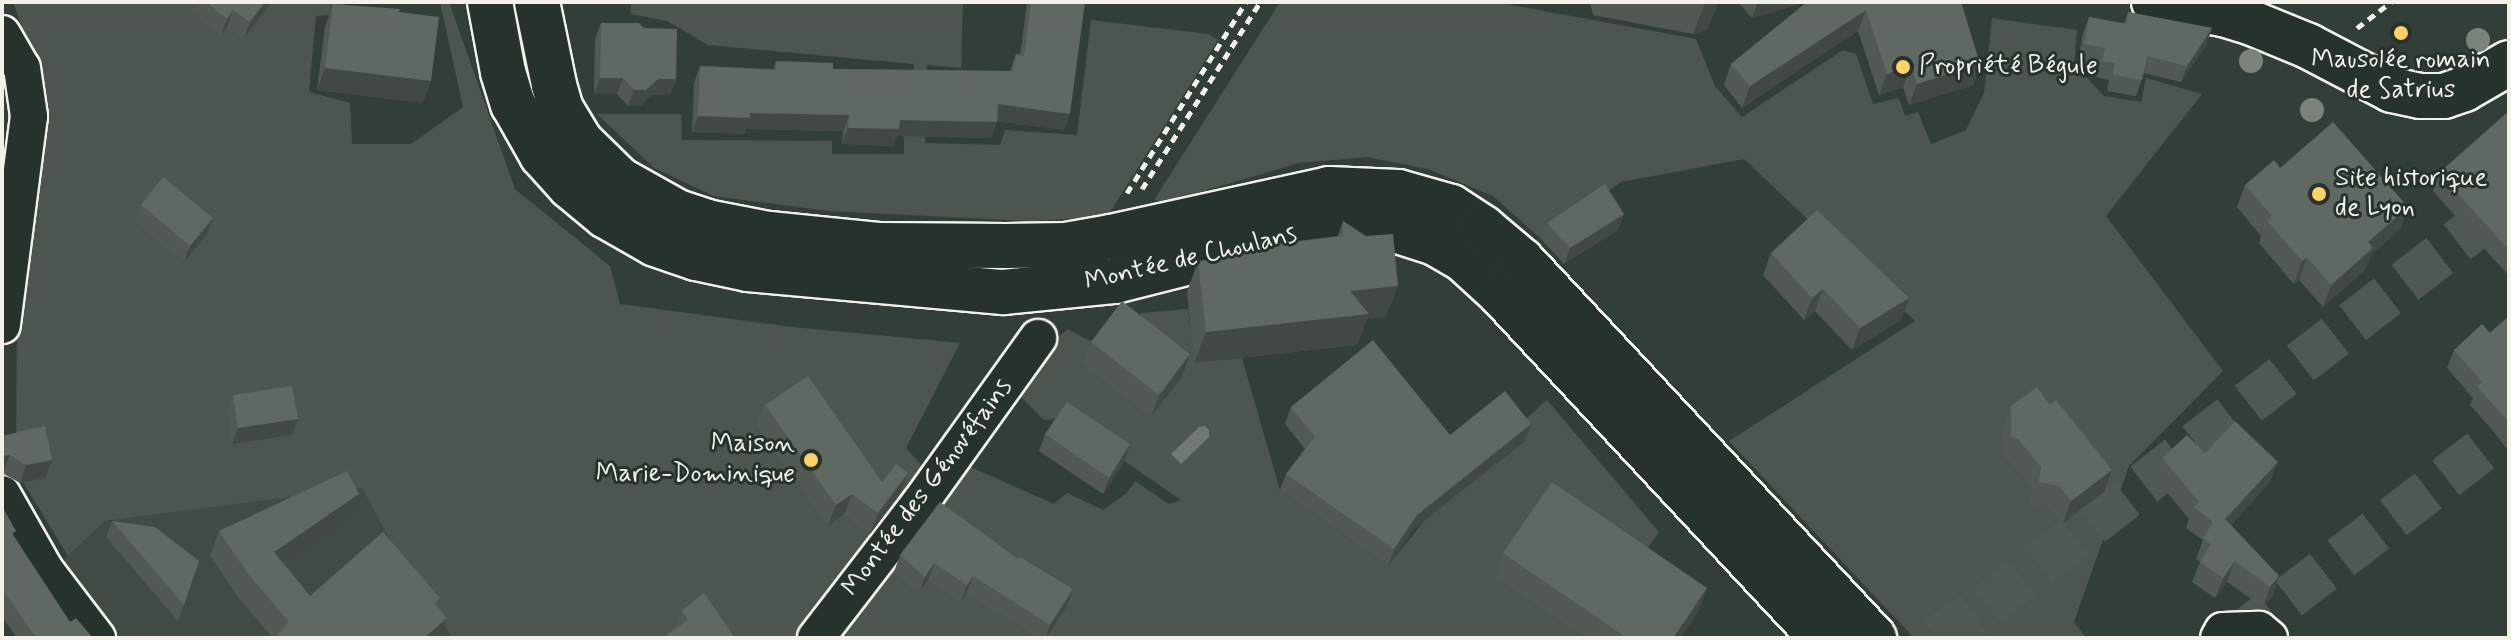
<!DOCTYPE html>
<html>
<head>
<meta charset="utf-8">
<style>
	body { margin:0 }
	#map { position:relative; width:2511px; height:640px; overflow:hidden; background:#323e38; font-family:Mynerve,sans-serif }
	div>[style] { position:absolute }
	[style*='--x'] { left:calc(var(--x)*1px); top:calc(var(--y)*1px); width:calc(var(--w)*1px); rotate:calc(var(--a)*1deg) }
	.built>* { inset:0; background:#404b44 }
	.green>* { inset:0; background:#4c564f }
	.water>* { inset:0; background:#727972 }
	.trunk-tunnel>* { height:44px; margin-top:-22px; transform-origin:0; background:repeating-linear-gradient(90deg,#4f5952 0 44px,transparent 0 66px) }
	.path>* { height:5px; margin-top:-2.5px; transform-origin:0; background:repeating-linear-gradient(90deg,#f4f1e8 0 8px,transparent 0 14px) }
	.roads { filter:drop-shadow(2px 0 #f4f1e8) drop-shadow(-2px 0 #f4f1e8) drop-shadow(0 2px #f4f1e8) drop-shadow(0 -2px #f4f1e8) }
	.minor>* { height:36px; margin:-18px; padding:0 18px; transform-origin:18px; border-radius:18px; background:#26332d }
	.primary>* { height:44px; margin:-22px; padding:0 22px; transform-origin:22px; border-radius:22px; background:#26332d }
	.trees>* { width:24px; height:24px; margin:-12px; border-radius:50%; background:#7c837b }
	.wall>* { inset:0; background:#525953 }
	.shaded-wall>* { inset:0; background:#424944 }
	.building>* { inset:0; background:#5f6861 }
	.dots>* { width:22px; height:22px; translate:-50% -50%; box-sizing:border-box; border:4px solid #26332d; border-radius:50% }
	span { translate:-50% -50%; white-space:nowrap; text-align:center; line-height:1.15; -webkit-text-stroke:6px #26332d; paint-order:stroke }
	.poi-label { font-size:26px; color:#f4f1e8 }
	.left { translate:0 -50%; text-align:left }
	.right { translate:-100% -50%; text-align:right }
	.street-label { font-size:26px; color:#f4f1e8 }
	.frame { position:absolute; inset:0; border:4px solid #f4f1e8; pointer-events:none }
</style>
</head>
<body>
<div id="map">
	<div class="built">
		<div style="clip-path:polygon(362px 488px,394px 548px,452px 638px,112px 638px,63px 561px,105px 521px)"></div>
	</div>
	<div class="green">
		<div style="clip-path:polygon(13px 2px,344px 2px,344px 14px,316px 16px,309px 92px,350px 103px,352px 144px,411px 144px,463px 107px,440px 2px,449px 2px,515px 189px,610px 266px,620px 304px,793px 327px,960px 343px,906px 448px,927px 471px,796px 638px,452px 638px,394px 548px,362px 488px,105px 521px,68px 556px,23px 482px,16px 450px,17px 324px,34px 61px)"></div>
		<div style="clip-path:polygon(631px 2px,963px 2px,961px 68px,927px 65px,925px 143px,1000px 145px,1005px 130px,1077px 135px,1091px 20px,1208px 34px,1218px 40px,1107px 217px,1030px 221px,827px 211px,714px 196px,654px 168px,597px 114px,681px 114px,682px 140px,832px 141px,832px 154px,904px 154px,904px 131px,911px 128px,914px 64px,708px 45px,667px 21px,631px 14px)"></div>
		<div style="clip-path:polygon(1280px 2px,1495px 2px,1696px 39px,1715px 86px,1742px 117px,1843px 50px,1856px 54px,1873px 104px,1899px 98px,1905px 116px,1918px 112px,1931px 144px,1966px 130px,1984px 93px,1992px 18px,2077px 30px,2074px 64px,2104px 96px,2141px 102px,2146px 78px,2202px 94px,2106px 216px,2223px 371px,2129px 466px,2074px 622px,2086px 638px,1914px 638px,1729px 441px,1915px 321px,1744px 159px,1621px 182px,1541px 239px,1493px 196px,1428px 169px,1367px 157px,1299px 163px,1166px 202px,1154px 200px)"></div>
		<div style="clip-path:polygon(1188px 309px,1194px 356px,1222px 354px,1223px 360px,1242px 358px,1280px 490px,1388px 565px,1426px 519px,1525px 441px,1515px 428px,1547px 400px,1659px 532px,1635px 566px,1496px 576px,1586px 638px,836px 638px,968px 466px,1054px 504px,1067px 493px,1103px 510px,1127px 493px,1135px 481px,1169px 504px,1181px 500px,1061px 418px,1044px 420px,1018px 394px,1044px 348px,1068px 329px,1097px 345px,1136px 341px,1141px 313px)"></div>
	</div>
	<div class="water">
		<div style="clip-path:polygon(1205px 426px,1209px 430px,1209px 437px,1181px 464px,1171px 454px,1199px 427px)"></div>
	</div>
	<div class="trunk-tunnel">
		<div style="--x:1936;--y:638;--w:61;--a:-32.9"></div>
		<div style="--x:1987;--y:605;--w:659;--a:-37.67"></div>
		<div style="--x:2236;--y:638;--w:344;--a:-37.4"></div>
	</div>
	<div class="path">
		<div style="--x:2357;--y:28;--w:43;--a:-37.4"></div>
		<div style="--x:1142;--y:189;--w:221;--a:-57.7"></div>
		<div style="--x:1127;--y:193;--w:225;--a:-58.1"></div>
	</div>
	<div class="roads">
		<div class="minor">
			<div style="--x:2;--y:34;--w:39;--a:60"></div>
			<div style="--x:22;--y:68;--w:49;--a:81.7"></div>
			<div style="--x:29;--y:116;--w:211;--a:97.4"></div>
			<div style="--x:2;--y:494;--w:87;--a:60.5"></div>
			<div style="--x:45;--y:570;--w:86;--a:52.6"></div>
			<div style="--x:816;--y:638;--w:170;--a:-52.4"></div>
			<div style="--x:920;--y:503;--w:203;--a:-54.4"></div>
			<div style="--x:2219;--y:638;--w:8;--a:-60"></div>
			<div style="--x:2223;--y:631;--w:36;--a:-2"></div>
			<div style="--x:2259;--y:630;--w:13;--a:39"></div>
		</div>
		<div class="primary">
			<div style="--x:490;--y:2;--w:71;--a:79.5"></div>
			<div style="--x:503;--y:72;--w:34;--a:73"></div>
			<div style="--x:513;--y:104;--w:59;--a:60.4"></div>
			<div style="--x:542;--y:155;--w:42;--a:47.9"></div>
			<div style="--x:570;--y:186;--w:47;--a:39.8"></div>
			<div style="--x:606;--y:216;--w:56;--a:29.7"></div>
			<div style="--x:655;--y:244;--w:43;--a:18.9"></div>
			<div style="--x:696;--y:258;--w:53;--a:11.9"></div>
			<div style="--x:748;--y:269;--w:256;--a:5.2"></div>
			<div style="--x:1003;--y:292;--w:113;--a:-5.6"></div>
			<div style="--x:1115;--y:281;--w:221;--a:-14.2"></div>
			<div style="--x:1329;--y:227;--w:63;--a:1.8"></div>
			<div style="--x:1392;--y:229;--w:45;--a:18"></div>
			<div style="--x:1435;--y:243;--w:32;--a:30"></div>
			<div style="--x:1463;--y:259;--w:50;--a:42.6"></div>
			<div style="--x:1500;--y:293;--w:472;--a:47"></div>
			<div style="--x:537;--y:2;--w:85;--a:78.4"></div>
			<div style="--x:554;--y:85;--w:25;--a:74"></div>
			<div style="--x:561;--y:109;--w:39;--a:59"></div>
			<div style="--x:581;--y:142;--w:54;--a:44.3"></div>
			<div style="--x:620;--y:180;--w:65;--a:29.3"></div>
			<div style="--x:677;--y:212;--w:32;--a:18"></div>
			<div style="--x:707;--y:222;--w:63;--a:11"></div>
			<div style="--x:769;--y:234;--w:112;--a:5.7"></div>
			<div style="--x:880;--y:245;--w:126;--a:0.5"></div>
			<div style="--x:1006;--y:246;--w:60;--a:-1"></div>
			<div style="--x:1066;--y:245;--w:46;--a:-10.1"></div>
			<div style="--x:1111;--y:237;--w:223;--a:-12.4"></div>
			<div style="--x:1329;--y:189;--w:69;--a:2.5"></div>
			<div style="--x:1398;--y:192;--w:55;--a:15.8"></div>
			<div style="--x:1451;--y:207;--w:38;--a:33"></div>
			<div style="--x:1483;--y:228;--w:51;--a:40.2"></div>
			<div style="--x:1522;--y:261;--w:516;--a:46.96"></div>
			<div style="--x:2154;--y:2;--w:70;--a:9.9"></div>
			<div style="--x:2223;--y:14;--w:30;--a:17"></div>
			<div style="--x:2252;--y:23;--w:61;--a:22.3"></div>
			<div style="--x:2308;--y:46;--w:95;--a:27.6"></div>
			<div style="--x:2392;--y:90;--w:29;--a:12"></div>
			<div style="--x:2420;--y:96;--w:24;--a:0"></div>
			<div style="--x:2444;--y:96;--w:21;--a:-19"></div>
			<div style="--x:2464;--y:89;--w:52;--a:-30"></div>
		</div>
	</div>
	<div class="trees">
		<div style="left:2478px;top:40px"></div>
		<div style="left:2251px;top:61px"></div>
		<div style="left:2312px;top:110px"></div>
	</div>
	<div class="wall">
		<div style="clip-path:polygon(196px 2px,272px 2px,244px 38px,227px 27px,221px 35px,192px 12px)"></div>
		<div style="clip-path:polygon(1015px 2px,1085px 2px,1064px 130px,997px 121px,991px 138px,897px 136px,893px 146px,842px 144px,843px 131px,746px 129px,744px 134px,692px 132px,694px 83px,700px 66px,773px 69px,776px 61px,833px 69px,1010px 71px,1016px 54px,1020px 55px,1027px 4px)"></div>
		<div style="clip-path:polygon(1590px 2px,1718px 2px,1707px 30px,1693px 34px,1593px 15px)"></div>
		<div style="clip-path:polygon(1738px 2px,1806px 2px,1752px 18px)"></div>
		<div style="clip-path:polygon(1807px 2px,1961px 2px,1980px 64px,1973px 85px,1909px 105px,1903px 87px,1879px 95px,1858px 31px,1742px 108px,1724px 85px,1731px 64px)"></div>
		<div style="clip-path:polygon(333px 4px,423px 103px,317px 90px,325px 27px)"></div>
		<div style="clip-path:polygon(2128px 12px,2212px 28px,2206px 45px,2181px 82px,2144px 73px,2136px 96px,2107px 91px,2109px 80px,2096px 77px,2099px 65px,2078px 61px,2083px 33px,2089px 17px,2124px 23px)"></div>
		<div style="clip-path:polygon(601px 23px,676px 79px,670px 95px,652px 95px,640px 106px,628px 106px,617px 94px,594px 94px,595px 39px)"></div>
		<div style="clip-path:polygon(2509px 111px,2509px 276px,2433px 191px,2439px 173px)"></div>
		<div style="clip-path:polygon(2280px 168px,2408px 207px,2400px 229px,2371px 255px,2365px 270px,2323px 307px,2299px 280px,2294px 284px,2259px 243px,2261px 236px,2237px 207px,2245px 185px)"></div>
		<div style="clip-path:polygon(141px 205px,207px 235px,184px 262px,135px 222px)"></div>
		<div style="clip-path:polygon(1624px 214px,1618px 230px,1564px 264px,1541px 239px,1547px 223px)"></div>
		<div style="clip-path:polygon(1343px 221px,1386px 317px,1367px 319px,1357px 345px,1194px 363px,1187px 292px,1198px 261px,1239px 256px,1242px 248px,1338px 236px)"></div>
		<div style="clip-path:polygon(1771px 253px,1901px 320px,1852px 350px,1815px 311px,1804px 320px,1763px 275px)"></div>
		<div style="clip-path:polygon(2509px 316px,2509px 441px,2505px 444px,2470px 405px,2473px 398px,2447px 368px,2454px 350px,2490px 333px)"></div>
		<div style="clip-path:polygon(1091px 342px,1182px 377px,1151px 417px,1083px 364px)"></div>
		<div style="clip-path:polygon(233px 395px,292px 435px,232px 444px,228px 411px)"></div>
		<div style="clip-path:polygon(765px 405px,900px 494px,870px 534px,844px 514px,828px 526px,757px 426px)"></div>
		<div style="clip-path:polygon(2050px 405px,2112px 470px,2104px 492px,2063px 523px,2051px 508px,2031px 504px,2032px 489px,2010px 461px,2002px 458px,2003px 429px,2011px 406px)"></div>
		<div style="clip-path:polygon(1291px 407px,1450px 435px,1525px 440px,1412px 531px,1388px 565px,1280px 490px,1286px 474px,1305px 449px,1285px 424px)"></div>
		<div style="clip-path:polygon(1045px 434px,1130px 444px,1125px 461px,1103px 494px,1039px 451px)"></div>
		<div style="clip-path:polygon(2px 436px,45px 478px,20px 483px,2px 473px)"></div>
		<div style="clip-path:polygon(2205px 453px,2270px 482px,2231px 525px,2279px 576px,2272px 597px,2263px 607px,2227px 582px,2215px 598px,2192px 582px,2200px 562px,2196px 559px,2203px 540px,2186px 528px,2189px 519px,2155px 478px,2162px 458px)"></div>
		<div style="clip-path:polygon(940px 502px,1067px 606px,1047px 638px,1038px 638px,967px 592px,961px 602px,928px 580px,919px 593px,894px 572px,900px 555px)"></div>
		<div style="clip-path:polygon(2px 506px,14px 536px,70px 622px,93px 638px,17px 638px,2px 617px)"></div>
		<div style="clip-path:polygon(350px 519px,284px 564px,310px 596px,440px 598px,437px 606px,440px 638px,273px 638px,237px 596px,210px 556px,219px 531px)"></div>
		<div style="clip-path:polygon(112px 521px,199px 561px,178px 621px,106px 537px)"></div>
		<div style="clip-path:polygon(1503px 553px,1699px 610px,1680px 638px,1586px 638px,1495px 576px)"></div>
		<div style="clip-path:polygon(682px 610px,735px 638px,677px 628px,676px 627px)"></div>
	</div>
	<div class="shaded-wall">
		<div style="clip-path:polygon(265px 2px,272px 2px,244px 38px,250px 22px)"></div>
		<div style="clip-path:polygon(1710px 2px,1718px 2px,1707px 30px,1693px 34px,1705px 3px)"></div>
		<div style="clip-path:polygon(1758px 2px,1806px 2px,1752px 18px)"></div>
		<div style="clip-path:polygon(233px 10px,227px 27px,221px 35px,227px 19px)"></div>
		<div style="clip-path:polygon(1866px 10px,1858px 31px,1742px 108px,1750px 86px)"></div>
		<div style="clip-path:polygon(2212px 28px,2206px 45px,2181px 82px,2187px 66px)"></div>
		<div style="clip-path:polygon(1980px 64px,1973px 85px,1909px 105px,1917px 84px)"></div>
		<div style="clip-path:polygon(1911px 66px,1903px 87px,1879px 95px,1887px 74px)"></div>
		<div style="clip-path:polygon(325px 68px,431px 81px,423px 103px,317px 90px)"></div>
		<div style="clip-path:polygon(600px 78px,623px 78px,617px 94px,594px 94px)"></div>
		<div style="clip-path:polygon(658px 79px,676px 79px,670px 95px,652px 95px,640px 106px,628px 106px,634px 90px)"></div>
		<div style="clip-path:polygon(998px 104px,1070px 114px,1064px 130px,992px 121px)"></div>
		<div style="clip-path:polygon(750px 113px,849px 115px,843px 131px,746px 129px,744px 134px,692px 132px,698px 116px)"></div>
		<div style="clip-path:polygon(900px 120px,997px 122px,991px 138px,897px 136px,893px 146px,842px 144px,848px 128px)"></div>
		<div style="clip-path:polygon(2408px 207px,2400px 229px,2371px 255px,2365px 270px,2323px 307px,2331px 285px,2368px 242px)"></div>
		<div style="clip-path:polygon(1624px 214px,1618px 230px,1564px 264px,1570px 248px)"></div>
		<div style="clip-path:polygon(213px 218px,207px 235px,184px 262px,190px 246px)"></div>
		<div style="clip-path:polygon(2307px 257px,2299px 280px,2294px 284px,2302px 261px)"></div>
		<div style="clip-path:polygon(1398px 286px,1386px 317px,1367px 319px,1357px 345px,1194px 363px,1206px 332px,1350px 291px)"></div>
		<div style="clip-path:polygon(1823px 289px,1815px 311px,1804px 320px,1812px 298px)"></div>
		<div style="clip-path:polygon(1909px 298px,1901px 320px,1852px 350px,1860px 328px)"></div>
		<div style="clip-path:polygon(1190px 354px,1182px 377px,1151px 417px,1159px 395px)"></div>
		<div style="clip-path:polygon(298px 419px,292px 435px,232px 444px,238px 428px)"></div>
		<div style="clip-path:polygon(1531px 424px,1525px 440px,1412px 531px,1388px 565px,1394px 549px,1417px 515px)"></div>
		<div style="clip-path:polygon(1130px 444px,1125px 461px,1103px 494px,1109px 478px)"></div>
		<div style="clip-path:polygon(10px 455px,3px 473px,2px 473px,2px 456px)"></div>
		<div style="clip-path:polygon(52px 460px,45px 478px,20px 483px,26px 465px)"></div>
		<div style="clip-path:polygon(2278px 462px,2270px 482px,2218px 539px,2225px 519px)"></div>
		<div style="clip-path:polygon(2112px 470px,2104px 492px,2063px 523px,2071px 501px)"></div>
		<div style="clip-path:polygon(908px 473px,900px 494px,870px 534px,878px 513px)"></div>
		<div style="clip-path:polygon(359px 494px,350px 519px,265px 577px,274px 552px)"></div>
		<div style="clip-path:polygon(852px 494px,844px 514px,828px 526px,836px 505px)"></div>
		<div style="clip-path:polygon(2235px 561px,2227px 582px,2215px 598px,2223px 578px)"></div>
		<div style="clip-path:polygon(934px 563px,928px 580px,919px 593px,925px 577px)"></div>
		<div style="clip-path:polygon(973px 576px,967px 592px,961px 602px,967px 585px)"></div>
		<div style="clip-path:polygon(2279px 576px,2272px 597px,2263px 607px,2270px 587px)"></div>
		<div style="clip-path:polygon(1707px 588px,1699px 610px,1680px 638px,1673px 638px)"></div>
		<div style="clip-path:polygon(1073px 589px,1067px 606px,1046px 638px,1050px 625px)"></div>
		<div style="clip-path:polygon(447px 618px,440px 638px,424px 638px)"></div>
	</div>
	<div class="building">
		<div style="clip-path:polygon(206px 2px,265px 2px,250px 22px,233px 10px,227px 19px)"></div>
		<div style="clip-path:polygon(1031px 2px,1085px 2px,1070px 114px,998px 104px,997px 122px,900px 120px,899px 129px,848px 128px,849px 115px,750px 113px,750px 118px,698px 116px,700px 66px,776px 70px,776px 61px,833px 63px,833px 69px,1013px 71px,1016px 54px,1024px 56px)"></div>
		<div style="clip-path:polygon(1807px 2px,1961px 2px,1980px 64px,1917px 84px,1911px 66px,1887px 74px,1866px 10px,1750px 86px,1731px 64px)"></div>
		<div style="clip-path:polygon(333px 4px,400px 9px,399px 12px,439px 17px,431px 81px,325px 68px)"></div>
		<div style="clip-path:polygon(2128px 12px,2212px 28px,2187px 66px,2147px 56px,2142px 80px,2113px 75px,2115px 63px,2102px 61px,2105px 48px,2084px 44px,2089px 17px,2126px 24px)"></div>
		<div style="clip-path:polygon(601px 23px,639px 23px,644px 28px,677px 29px,676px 79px,658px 79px,646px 90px,634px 90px,623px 78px,600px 78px)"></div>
		<div style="clip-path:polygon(2509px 111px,2509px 250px,2439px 173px)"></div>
		<div style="clip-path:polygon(2333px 122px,2408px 207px,2368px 242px,2373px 248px,2331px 285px,2307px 257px,2302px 261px,2267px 221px,2272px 216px,2245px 185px,2274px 160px,2280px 168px)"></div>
		<div style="clip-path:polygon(163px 177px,213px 218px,190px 246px,141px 205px)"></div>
		<div style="clip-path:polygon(1605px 184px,1624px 214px,1570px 248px,1547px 223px)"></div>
		<div style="clip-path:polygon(1817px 210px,1909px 298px,1860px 328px,1823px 289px,1812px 298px,1771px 253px)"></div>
		<div style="clip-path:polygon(1343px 221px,1366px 236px,1393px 234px,1398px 286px,1350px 291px,1369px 314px,1206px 332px,1198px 261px,1242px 256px,1242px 248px,1343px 236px)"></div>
		<div style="clip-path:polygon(1122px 301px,1190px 354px,1159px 395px,1091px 342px)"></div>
		<div style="clip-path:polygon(2509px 316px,2509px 422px,2477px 387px,2482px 382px,2454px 350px,2482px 324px,2490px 333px)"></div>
		<div style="clip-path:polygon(1373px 340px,1450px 435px,1505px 391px,1531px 424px,1417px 515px,1394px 549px,1286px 474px,1315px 437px,1291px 407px)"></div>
		<div style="clip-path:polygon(808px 376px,882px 482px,896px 464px,908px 473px,878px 513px,852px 494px,836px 505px,765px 405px)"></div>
		<div style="clip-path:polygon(292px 386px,298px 419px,238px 428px,233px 395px)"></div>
		<div style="clip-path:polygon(2037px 387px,2050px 405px,2056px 400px,2112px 470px,2071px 501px,2059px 486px,2039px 482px,2041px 467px,2018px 439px,2011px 436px,2011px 406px)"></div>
		<div style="clip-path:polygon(1067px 402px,1130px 444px,1109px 478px,1045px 434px)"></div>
		<div style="clip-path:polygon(2235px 421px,2278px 462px,2225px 519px,2279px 576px,2270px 587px,2235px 561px,2223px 578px,2200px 562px,2211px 544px,2203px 538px,2213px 522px,2194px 507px,2199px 502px,2162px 458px,2187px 435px,2205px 453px)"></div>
		<div style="clip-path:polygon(45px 426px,52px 460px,26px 465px,10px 455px,2px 456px,2px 436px)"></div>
		<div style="clip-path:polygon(347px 471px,359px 494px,274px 552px,310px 596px,383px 532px,440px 598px,434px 603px,447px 618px,424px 638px,275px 638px,289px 622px,246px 571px,219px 531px)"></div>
		<div style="clip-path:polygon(1552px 482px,1707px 588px,1673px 638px,1627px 638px,1503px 553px)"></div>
		<div style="clip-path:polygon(940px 502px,1018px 559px,1020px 557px,1073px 589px,1050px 625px,973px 576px,967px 585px,934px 563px,925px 577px,900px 555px)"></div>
		<div style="clip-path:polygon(2px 506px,16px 531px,12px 534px,70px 622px,76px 618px,93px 638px,36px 638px,2px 589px)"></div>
		<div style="clip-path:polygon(112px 521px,155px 527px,199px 561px,184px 605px)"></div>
		<div style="clip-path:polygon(704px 593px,735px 638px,662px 638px,688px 620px,682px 610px)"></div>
	</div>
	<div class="dots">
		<div style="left:2401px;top:33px;background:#ffd166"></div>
		<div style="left:1903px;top:67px;background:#ffd166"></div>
		<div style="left:2319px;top:194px;background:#ffd166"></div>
		<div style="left:811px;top:460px;background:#ffd166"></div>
	</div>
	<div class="poi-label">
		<span style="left:2401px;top:76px">Mausolée romain<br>de Satrius</span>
		<span class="left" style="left:1919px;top:67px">Propriété Bégule</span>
		<span class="left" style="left:2335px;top:194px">Site historique<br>de Lyon</span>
		<span class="right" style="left:795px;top:460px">Maison<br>Marie-Dominique</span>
	</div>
	<div class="street-label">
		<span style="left:1191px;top:259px;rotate:-13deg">Montée de Choulans</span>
		<span style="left:928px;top:488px;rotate:-53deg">Montée des Génovéfains</span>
	</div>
	<div class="frame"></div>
</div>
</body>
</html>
